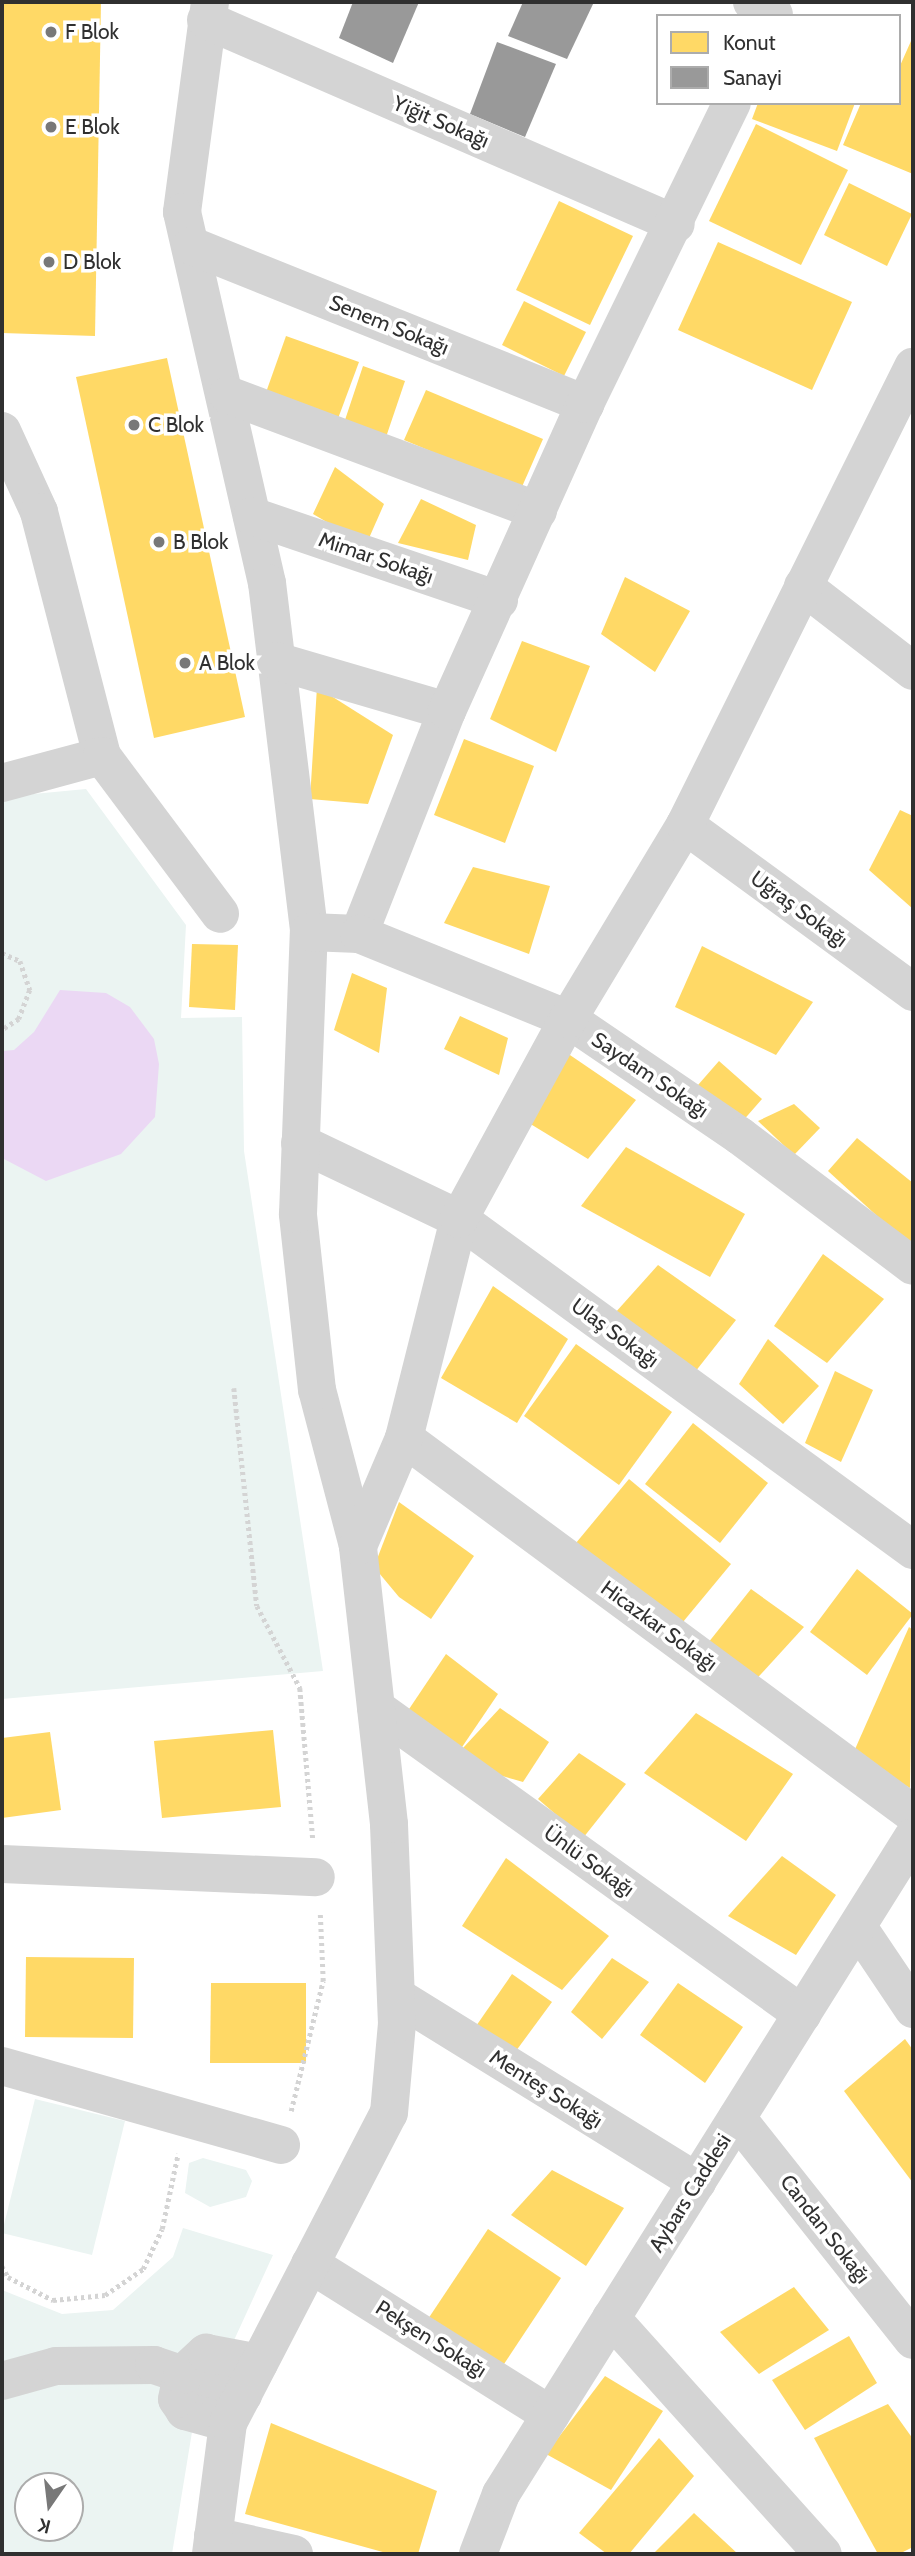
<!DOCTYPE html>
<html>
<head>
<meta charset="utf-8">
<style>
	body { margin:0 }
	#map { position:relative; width:915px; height:2556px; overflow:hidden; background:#fff; font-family:Cabin,sans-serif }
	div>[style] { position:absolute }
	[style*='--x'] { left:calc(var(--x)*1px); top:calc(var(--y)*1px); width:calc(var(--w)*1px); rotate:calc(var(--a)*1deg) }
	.green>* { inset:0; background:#ebf4f2 }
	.water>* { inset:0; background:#ebd8f4 }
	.homes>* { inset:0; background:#ffd966 }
	.industry>* { inset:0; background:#999 }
	.path>* { height:4.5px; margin-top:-2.25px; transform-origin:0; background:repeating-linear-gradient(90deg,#d4d4d4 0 3.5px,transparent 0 7px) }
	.minor>* { height:38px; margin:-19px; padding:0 19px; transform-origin:19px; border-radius:19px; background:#d4d4d4 }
	.dots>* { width:19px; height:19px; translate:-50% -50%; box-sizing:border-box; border:4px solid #fff; border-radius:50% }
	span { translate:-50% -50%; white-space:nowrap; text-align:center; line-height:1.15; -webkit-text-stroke:7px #fff; paint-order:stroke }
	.poi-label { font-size:21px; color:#303030 }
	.left { translate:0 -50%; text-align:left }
	.street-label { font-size:21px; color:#303030 }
	.frame { position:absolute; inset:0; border:4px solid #303030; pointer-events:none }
	.legend { position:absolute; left:656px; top:14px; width:245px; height:91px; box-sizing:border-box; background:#fff; border:2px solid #acacac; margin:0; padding:9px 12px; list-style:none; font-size:21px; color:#303030 }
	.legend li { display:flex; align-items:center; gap:14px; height:35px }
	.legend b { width:35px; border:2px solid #acacac }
	.north { position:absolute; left:14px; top:2472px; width:70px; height:70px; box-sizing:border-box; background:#fff; border:2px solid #acacac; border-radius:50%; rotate:194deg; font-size:19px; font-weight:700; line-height:28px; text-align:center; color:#303030 }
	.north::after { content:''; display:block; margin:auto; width:24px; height:32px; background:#787878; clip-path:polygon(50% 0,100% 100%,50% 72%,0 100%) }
</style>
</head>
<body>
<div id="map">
	<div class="green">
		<div style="clip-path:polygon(86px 789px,186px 925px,181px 1018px,242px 1017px,244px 1151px,323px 1671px,2px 1699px,2px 797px)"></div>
		<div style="clip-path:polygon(35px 2099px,125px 2121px,92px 2255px,2px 2233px)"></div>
		<div style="clip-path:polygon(203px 2158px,246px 2170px,252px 2181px,246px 2197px,210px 2207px,185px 2193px,189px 2163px)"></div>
		<div style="clip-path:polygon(evenodd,183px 2228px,273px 2255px,192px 2432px,172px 2554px,2px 2554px,2px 2290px,62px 2314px,113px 2310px,173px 2257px,183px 2228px,28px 2486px,70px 2486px,70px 2528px,28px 2528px,28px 2486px)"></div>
	</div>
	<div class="water">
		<div style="clip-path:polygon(60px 990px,106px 993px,130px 1007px,154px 1039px,159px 1064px,155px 1117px,121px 1154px,46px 1181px,2px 1158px,2px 1051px,14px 1050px,34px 1032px)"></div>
	</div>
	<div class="homes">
		<div style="clip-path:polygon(2px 2px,101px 2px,95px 336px,2px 333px)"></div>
		<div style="clip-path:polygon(911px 41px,913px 42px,913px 174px,843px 145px,861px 103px,899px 103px,899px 68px)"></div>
		<div style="clip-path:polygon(758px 103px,855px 103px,837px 151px,752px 119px)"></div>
		<div style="clip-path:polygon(756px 124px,848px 170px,801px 265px,709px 221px)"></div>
		<div style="clip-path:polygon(849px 183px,912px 214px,887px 266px,824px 235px)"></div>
		<div style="clip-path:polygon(559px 201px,633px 236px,590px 325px,516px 290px)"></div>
		<div style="clip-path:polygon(718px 242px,852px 302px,812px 390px,678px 330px)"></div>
		<div style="clip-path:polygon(524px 301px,586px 332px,564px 376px,502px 345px)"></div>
		<div style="clip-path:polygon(286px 336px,359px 362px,336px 424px,264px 398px)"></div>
		<div style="clip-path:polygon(167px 358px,245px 717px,154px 738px,76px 377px)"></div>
		<div style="clip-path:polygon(363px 366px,405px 381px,384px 443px,342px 429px)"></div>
		<div style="clip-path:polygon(426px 390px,543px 439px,521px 489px,404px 440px)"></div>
		<div style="clip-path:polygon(335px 467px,384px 504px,366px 545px,313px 514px)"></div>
		<div style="clip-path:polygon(421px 499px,476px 525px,468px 560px,398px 543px)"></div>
		<div style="clip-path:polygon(625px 577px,690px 611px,655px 672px,601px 634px)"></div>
		<div style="clip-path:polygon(522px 641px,590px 666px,556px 752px,490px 719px)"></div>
		<div style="clip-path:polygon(317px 687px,393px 735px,368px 804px,310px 799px)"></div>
		<div style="clip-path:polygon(464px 739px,534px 766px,505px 843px,434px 815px)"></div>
		<div style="clip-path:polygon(900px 810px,913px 816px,913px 909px,869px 870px)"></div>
		<div style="clip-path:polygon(473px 867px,550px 886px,529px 954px,444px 923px)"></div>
		<div style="clip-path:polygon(192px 944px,238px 945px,235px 1010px,189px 1007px)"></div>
		<div style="clip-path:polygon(702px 946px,813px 1002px,776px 1055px,675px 1007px)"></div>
		<div style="clip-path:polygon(352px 973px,387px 988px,379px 1053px,334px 1030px)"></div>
		<div style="clip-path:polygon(460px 1016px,508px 1038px,499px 1075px,444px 1049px)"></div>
		<div style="clip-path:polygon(567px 1053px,636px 1100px,588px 1159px,519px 1117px)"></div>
		<div style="clip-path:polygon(719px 1061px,762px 1099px,741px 1123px,698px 1085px)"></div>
		<div style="clip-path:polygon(794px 1104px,820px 1128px,794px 1155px,758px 1121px)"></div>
		<div style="clip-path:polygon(857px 1138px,913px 1183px,913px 1249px,828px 1171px)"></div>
		<div style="clip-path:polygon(626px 1147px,745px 1214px,710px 1277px,581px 1206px)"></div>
		<div style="clip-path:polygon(823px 1254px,884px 1299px,827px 1363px,774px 1326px)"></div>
		<div style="clip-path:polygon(658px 1265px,736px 1320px,695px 1372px,615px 1313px)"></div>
		<div style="clip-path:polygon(493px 1286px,568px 1339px,517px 1423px,441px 1378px)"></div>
		<div style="clip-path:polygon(768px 1339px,819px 1386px,783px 1424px,739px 1384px)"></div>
		<div style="clip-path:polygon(576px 1344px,672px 1412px,619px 1485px,524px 1416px)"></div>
		<div style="clip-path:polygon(835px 1371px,873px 1390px,841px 1462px,805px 1443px)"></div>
		<div style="clip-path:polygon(693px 1423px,768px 1483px,720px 1543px,645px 1484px)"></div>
		<div style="clip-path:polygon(629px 1479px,731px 1564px,673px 1634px,571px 1549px)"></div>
		<div style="clip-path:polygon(399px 1502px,474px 1556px,431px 1619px,399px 1597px,374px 1567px)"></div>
		<div style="clip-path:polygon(857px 1569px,913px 1614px,867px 1675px,810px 1632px)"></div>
		<div style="clip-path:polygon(751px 1589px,804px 1627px,751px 1685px,704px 1648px)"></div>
		<div style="clip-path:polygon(909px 1627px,913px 1630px,910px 1788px,852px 1756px)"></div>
		<div style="clip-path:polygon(446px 1654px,498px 1694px,458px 1753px,399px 1724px)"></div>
		<div style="clip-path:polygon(500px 1708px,549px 1742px,523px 1782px,451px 1761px)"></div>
		<div style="clip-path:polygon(696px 1713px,793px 1774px,746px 1841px,644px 1773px)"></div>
		<div style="clip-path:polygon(273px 1730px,281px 1807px,162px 1818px,154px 1741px)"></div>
		<div style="clip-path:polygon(50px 1732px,61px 1810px,2px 1818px,2px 1738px)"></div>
		<div style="clip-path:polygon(579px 1753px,626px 1784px,583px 1838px,538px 1799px)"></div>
		<div style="clip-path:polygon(782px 1856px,836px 1895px,796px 1955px,728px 1916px)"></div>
		<div style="clip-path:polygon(506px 1858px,609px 1936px,562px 1990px,462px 1926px)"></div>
		<div style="clip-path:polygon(26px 1957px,134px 1958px,133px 2038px,25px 2037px)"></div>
		<div style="clip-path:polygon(612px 1958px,649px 1982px,602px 2039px,571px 2012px)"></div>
		<div style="clip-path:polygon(512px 1974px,552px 2002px,513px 2055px,474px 2029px)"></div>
		<div style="clip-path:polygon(211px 1983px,306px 1983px,306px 2063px,210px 2063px)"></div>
		<div style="clip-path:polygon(678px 1983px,743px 2027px,705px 2083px,640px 2035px)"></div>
		<div style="clip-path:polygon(905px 2039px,913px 2050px,913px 2183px,844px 2091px)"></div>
		<div style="clip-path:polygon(552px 2170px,624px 2208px,586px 2266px,511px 2215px)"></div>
		<div style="clip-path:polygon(488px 2229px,561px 2278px,502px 2367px,426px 2322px)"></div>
		<div style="clip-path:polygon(794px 2287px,829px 2330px,759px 2374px,720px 2332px)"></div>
		<div style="clip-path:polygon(849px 2336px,877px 2383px,805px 2430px,772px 2380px)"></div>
		<div style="clip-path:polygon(605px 2376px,663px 2411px,611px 2490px,546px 2454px)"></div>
		<div style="clip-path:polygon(888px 2404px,913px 2439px,913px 2547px,899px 2554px,878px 2554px,814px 2438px)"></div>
		<div style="clip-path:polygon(271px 2423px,437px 2491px,418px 2554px,390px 2554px,245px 2514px)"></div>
		<div style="clip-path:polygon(659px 2438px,694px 2476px,629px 2554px,607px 2554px,579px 2533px)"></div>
		<div style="clip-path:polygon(694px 2513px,738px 2554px,653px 2554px)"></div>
	</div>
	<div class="industry">
		<div style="clip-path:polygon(353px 2px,419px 2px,393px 63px,339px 38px)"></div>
		<div style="clip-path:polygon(523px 2px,594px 2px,567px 59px,508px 36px)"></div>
		<div style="clip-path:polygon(497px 42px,556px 64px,525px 137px,470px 114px)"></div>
	</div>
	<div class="path">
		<div style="--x:2;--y:953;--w:20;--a:24"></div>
		<div style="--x:20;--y:961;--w:31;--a:71"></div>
		<div style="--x:30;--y:990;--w:31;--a:111"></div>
		<div style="--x:19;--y:1019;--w:20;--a:147"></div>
		<div style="--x:234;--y:1388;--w:219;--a:84"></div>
		<div style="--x:257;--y:1606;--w:93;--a:62.3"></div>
		<div style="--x:300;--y:1688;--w:152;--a:85.1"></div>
		<div style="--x:291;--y:2111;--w:134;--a:-76.2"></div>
		<div style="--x:323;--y:1981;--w:68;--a:-92.5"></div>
		<div style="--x:2;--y:2266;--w:13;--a:61"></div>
		<div style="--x:8;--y:2277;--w:51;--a:27.1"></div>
		<div style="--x:53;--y:2300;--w:52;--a:-5.5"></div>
		<div style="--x:105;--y:2295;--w:46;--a:-34.4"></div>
		<div style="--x:143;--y:2269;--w:44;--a:-64.6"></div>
		<div style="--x:162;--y:2229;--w:77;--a:-78"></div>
	</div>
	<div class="minor">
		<div style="--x:210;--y:2;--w:212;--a:97.6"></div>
		<div style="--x:182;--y:212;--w:381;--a:77.1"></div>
		<div style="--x:267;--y:583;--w:352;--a:83.1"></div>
		<div style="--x:752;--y:2;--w:25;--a:29"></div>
		<div style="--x:206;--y:20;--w:512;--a:23.46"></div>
		<div style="--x:192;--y:246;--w:424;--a:21.9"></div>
		<div style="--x:228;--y:395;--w:331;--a:20.5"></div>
		<div style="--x:2;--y:431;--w:89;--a:65.4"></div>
		<div style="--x:39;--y:512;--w:252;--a:75.5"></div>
		<div style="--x:102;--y:756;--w:104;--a:164.9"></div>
		<div style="--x:252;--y:516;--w:261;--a:18.8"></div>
		<div style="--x:803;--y:586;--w:139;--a:37.7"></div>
		<div style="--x:276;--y:661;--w:178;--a:16.3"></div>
		<div style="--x:102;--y:756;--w:197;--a:53.2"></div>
		<div style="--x:685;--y:825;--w:283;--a:36.2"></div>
		<div style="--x:359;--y:934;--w:240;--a:-68.5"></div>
		<div style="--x:447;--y:711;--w:337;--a:-65.8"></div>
		<div style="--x:585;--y:404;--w:335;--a:-64"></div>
		<div style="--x:300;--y:1143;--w:176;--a:25.5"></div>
		<div style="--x:459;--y:1219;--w:562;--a:36.09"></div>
		<div style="--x:404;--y:1438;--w:633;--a:36.45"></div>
		<div style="--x:358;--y:1546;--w:161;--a:-104.7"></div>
		<div style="--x:317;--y:1390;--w:177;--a:-96.2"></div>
		<div style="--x:298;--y:1214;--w:282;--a:-87.8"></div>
		<div style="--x:309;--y:932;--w:50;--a:2.3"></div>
		<div style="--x:359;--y:934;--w:226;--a:22.1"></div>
		<div style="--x:568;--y:1019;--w:208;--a:34.2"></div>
		<div style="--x:740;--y:1136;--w:216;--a:36.9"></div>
		<div style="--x:376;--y:1708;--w:525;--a:35.69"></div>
		<div style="--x:2;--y:1864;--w:314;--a:2.4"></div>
		<div style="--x:858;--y:1927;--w:99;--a:56.1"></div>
		<div style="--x:396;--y:1996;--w:354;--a:31.7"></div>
		<div style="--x:2;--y:2066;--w:290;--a:15.8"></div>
		<div style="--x:737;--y:2118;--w:283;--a:51.6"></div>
		<div style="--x:310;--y:2264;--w:284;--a:32.1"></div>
		<div style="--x:611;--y:2318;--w:317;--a:48.1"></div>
		<div style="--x:2;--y:2381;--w:56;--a:-15.5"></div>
		<div style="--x:56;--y:2366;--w:98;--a:-0.6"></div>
		<div style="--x:154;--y:2365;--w:94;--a:18.6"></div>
		<div style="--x:228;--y:2423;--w:45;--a:-164.4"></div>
		<div style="--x:185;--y:2411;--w:14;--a:-124"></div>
		<div style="--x:177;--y:2399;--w:25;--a:-78"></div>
		<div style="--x:182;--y:2375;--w:33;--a:-43"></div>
		<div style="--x:206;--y:2353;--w:54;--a:10.7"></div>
		<div style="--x:213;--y:2536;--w:83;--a:12.5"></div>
		<div style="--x:211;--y:2554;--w:132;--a:-82.6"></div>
		<div style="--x:228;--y:2423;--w:349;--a:-62.6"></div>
		<div style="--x:389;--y:2113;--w:89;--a:-84.9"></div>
		<div style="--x:397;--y:2024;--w:200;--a:-92.3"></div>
		<div style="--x:389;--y:1824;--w:280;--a:-96.4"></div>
		<div style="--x:358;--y:1546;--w:117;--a:-66.9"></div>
		<div style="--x:404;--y:1438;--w:226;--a:-75.9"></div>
		<div style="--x:459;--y:1219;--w:228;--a:-61.4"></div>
		<div style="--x:568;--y:1019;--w:227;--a:-58.9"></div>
		<div style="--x:685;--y:825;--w:512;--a:-63.54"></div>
		<div style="--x:478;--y:2554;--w:64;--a:-69"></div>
		<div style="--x:501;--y:2494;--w:775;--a:-57.91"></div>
	</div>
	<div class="dots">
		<div style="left:51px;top:32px;background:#787878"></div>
		<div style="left:51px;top:127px;background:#787878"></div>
		<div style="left:49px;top:262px;background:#787878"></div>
		<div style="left:134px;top:425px;background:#787878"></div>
		<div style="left:159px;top:542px;background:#787878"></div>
		<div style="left:185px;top:663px;background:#787878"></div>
	</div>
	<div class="poi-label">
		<span class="left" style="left:65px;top:32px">F Blok</span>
		<span class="left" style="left:65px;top:127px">E Blok</span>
		<span class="left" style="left:63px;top:262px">D Blok</span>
		<span class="left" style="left:148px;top:425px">C Blok</span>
		<span class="left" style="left:173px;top:542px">B Blok</span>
		<span class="left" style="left:199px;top:663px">A Blok</span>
	</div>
	<div class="street-label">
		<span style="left:441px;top:122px;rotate:23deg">Yiğit Sokağı</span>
		<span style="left:389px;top:325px;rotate:22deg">Senem Sokağı</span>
		<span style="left:376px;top:558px;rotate:19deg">Mimar Sokağı</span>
		<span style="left:799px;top:909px;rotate:36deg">Uğraş Sokağı</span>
		<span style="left:650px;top:1075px;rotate:34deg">Saydam Sokağı</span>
		<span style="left:615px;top:1333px;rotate:36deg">Ulaş Sokağı</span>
		<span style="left:659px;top:1626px;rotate:36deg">Hicazkar Sokağı</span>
		<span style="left:589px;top:1861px;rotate:36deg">Ünlü Sokağı</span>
		<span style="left:546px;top:2089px;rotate:32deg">Menteş Sokağı</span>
		<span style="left:690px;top:2193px;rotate:-58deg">Aybars Caddesi</span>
		<span style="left:825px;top:2229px;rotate:52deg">Candan Sokağı</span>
		<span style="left:431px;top:2339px;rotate:32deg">Pekşen Sokağı</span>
	</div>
	<div class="frame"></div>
	<ul class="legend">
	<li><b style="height:19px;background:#ffd966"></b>Konut</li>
	<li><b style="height:19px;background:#999"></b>Sanayi</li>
	</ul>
	<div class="north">K</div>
</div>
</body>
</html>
